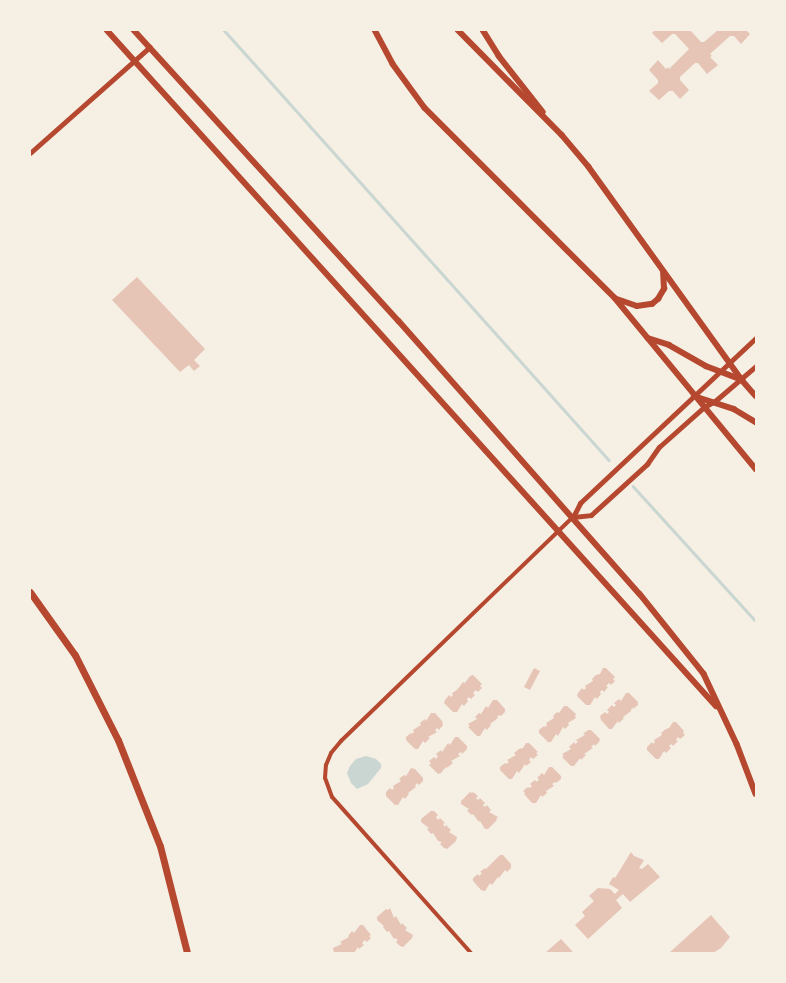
<!DOCTYPE html>
<html>
<head>
<meta charset="utf-8">
<style>
	body { margin:0 }
	#map { position:relative; width:786px; height:983px; overflow:hidden; background:#f6efe4; font-family:"PT Sans",sans-serif }
	div>[style] { position:absolute }
	[style*='--x'] { left:calc(var(--x)*1px); top:calc(var(--y)*1px); width:calc(var(--w)*1px); rotate:calc(var(--a)*1deg) }
	.water>* { inset:0; background:#c9d6d2 }
	.stream>* { height:2.5px; margin:-1.25px; padding:0 1.25px; transform-origin:1.25px; border-radius:1.25px; background:#c9d6d2 }
	.building>* { inset:0; background:#e6c5b7 }
	.minor>* { height:4px; margin:-2px; padding:0 2px; transform-origin:2px; border-radius:2px; background:#b5482f }
	.tertiary>* { height:5px; margin:-2.5px; padding:0 2.5px; transform-origin:2.5px; border-radius:2.5px; background:#b5482f }
	.secondary>* { height:5.5px; margin:-2.75px; padding:0 2.75px; transform-origin:2.75px; border-radius:2.75px; background:#b5482f }
	.motorway>* { height:7px; margin:-3.5px; padding:0 3.5px; transform-origin:3.5px; border-radius:3.5px; background:#b5482f }
	span { translate:-50% -50%; white-space:nowrap; text-align:center; line-height:1.15; -webkit-text-stroke:4.5px #f6efe4; paint-order:stroke }
	.frame { position:absolute; inset:0; border:31px solid #f6efe4; pointer-events:none }
</style>
</head>
<body>
<div id="map">
	<div class="water">
		<div style="clip-path:polygon(366px 756px,376px 759px,381px 764px,381px 768px,368px 784px,357px 789px,351px 783px,347px 773px,350px 766px,356px 759px)"></div>
	</div>
	<div class="stream">
		<div style="--x:224;--y:30;--w:577;--a:48.16"></div>
		<div style="--x:633;--y:486;--w:183;--a:47.7"></div>
	</div>
	<div class="building">
		<div style="clip-path:polygon(655px 30px,690px 30px,701px 42px,704px 42px,718px 30px,746px 30px,750px 34px,741px 44px,734px 36px,730px 36px,710px 54px,712px 56px,710px 57px,718px 65px,707px 74px,698px 63px,695px 63px,680px 77px,680px 80px,689px 90px,680px 99px,673px 91px,669px 91px,659px 100px,649px 91px,658px 83px,658px 80px,649px 70px,658px 60px,666px 69px,668px 67px,669px 69px,689px 49px,675px 34px,672px 34px,662px 43px,652px 33px)"></div>
		<div style="clip-path:polygon(137px 277px,205px 349px,194px 360px,200px 366px,194px 371px,189px 365px,180px 372px,112px 300px)"></div>
		<div style="clip-path:polygon(534px 668px,540px 671px,530px 690px,524px 687px)"></div>
		<div style="clip-path:polygon(603px 668px,606px 668px,615px 677px,613px 679px,615px 681px,611px 685px,609px 683px,606px 686px,608px 687px,604px 692px,602px 690px,600px 692px,601px 694px,597px 699px,595px 697px,590px 705px,586px 705px,577px 696px,578px 693px,582px 688px,584px 690px,586px 688px,585px 686px,593px 681px,592px 679px,596px 675px,600px 674px)"></div>
		<div style="clip-path:polygon(473px 675px,482px 684px,480px 686px,482px 688px,478px 692px,476px 690px,473px 693px,475px 695px,471px 699px,469px 697px,467px 699px,468px 701px,464px 706px,462px 704px,457px 712px,453px 712px,444px 703px,445px 700px,449px 695px,451px 697px,453px 695px,452px 693px,457px 690px,463px 682px,465px 683px,470px 676px)"></div>
		<div style="clip-path:polygon(626px 693px,629px 693px,638px 702px,638px 705px,633px 709px,632px 707px,631px 711px,623px 717px,624px 718px,619px 723px,618px 721px,612px 729px,609px 729px,601px 720px,600px 716px,605px 712px,607px 714px,609px 712px,607px 710px,612px 705px,614px 707px,616px 705px,614px 703px,619px 699px,621px 701px)"></div>
		<div style="clip-path:polygon(493px 700px,497px 700px,505px 709px,505px 712px,501px 716px,499px 715px,497px 717px,498px 718px,490px 724px,491px 725px,487px 730px,485px 728px,480px 736px,477px 736px,468px 727px,470px 726px,468px 724px,477px 719px,475px 717px,479px 713px,481px 714px,486px 706px,488px 708px)"></div>
		<div style="clip-path:polygon(564px 706px,567px 706px,576px 714px,575px 716px,576px 718px,568px 723px,569px 725px,565px 729px,563px 727px,558px 736px,556px 734px,551px 742px,548px 742px,539px 733px,539px 730px,544px 726px,545px 727px,547px 725px,546px 723px,554px 718px,553px 716px,557px 712px,559px 713px)"></div>
		<div style="clip-path:polygon(431px 713px,435px 713px,443px 722px,442px 723px,443px 725px,439px 730px,437px 728px,435px 730px,437px 732px,428px 737px,430px 738px,425px 743px,423px 741px,418px 749px,415px 749px,406px 740px,406px 737px,411px 733px,412px 734px,414px 732px,413px 730px,421px 725px,420px 723px,425px 719px,426px 721px)"></div>
		<div style="clip-path:polygon(673px 722px,676px 722px,684px 731px,683px 733px,685px 735px,680px 739px,678px 737px,676px 740px,678px 741px,673px 746px,671px 744px,669px 746px,671px 748px,666px 753px,664px 751px,659px 759px,656px 759px,647px 750px,647px 747px,652px 742px,653px 744px,655px 742px,654px 740px,662px 735px,661px 733px,666px 729px,669px 728px)"></div>
		<div style="clip-path:polygon(588px 730px,591px 730px,600px 739px,599px 742px,595px 746px,594px 744px,591px 747px,593px 748px,584px 754px,586px 755px,581px 760px,580px 758px,574px 766px,571px 766px,562px 757px,564px 756px,562px 754px,571px 749px,569px 747px,574px 742px,575px 744px,578px 742px,576px 740px,585px 735px,583px 734px)"></div>
		<div style="clip-path:polygon(455px 737px,458px 737px,467px 746px,467px 749px,462px 754px,461px 752px,458px 754px,460px 756px,451px 761px,453px 763px,448px 767px,445px 768px,441px 773px,438px 774px,429px 765px,431px 763px,429px 761px,434px 757px,436px 759px,438px 756px,436px 754px,441px 750px,442px 752px,448px 743px,450px 745px)"></div>
		<div style="clip-path:polygon(526px 743px,529px 743px,538px 752px,536px 753px,538px 755px,533px 759px,531px 757px,529px 760px,531px 762px,526px 766px,525px 764px,519px 773px,517px 771px,512px 779px,509px 779px,500px 770px,500px 767px,505px 763px,506px 764px,509px 762px,507px 760px,516px 755px,514px 753px,519px 749px,523px 748px)"></div>
		<div style="clip-path:polygon(549px 767px,552px 767px,561px 776px,561px 779px,556px 783px,555px 782px,552px 784px,554px 786px,546px 791px,547px 793px,542px 797px,541px 795px,536px 803px,532px 803px,524px 794px,525px 793px,523px 791px,528px 787px,530px 788px,532px 786px,530px 784px,535px 780px,537px 782px,539px 779px,537px 778px,542px 773px,544px 775px)"></div>
		<div style="clip-path:polygon(411px 768px,415px 769px,423px 778px,423px 781px,419px 785px,417px 783px,415px 786px,416px 787px,408px 793px,409px 794px,405px 799px,403px 797px,398px 805px,395px 805px,386px 796px,386px 792px,390px 788px,392px 790px,394px 788px,393px 786px,401px 781px,399px 779px,404px 775px,406px 776px)"></div>
		<div style="clip-path:polygon(470px 792px,472px 793px,473px 792px,478px 796px,476px 798px,478px 800px,480px 798px,485px 803px,483px 805px,485px 807px,487px 805px,491px 810px,489px 812px,498px 817px,496px 819px,497px 820px,488px 829px,485px 829px,480px 821px,479px 822px,473px 814px,472px 815px,467px 811px,469px 809px,461px 804px,461px 801px)"></div>
		<div style="clip-path:polygon(431px 811px,434px 811px,438px 815px,436px 817px,438px 820px,440px 818px,445px 823px,443px 824px,445px 827px,446px 825px,451px 830px,449px 832px,457px 837px,456px 841px,447px 849px,444px 848px,440px 844px,442px 842px,438px 841px,433px 833px,431px 834px,427px 829px,429px 828px,421px 822px,421px 819px)"></div>
		<div style="clip-path:polygon(631px 852px,634px 856px,644px 860px,639px 868px,642px 869px,648px 864px,660px 877px,630px 902px,623px 894px,616px 900px,622px 908px,588px 939px,575px 925px,585px 916px,582px 912px,594px 901px,589px 896px,598px 888px,610px 889px,615px 894px,619px 890px,609px 884px,613px 877px,615px 878px)"></div>
		<div style="clip-path:polygon(500px 855px,503px 855px,511px 864px,511px 868px,507px 872px,505px 870px,499px 878px,498px 877px,492px 885px,490px 883px,485px 891px,481px 890px,473px 881px,473px 878px,478px 874px,479px 876px,482px 873px,480px 872px,485px 868px,486px 869px)"></div>
		<div style="clip-path:polygon(390px 908px,394px 918px,396px 916px,401px 925px,402px 923px,407px 928px,405px 930px,413px 935px,412px 938px,403px 947px,400px 946px,396px 942px,398px 940px,395px 938px,394px 939px,389px 931px,387px 932px,383px 927px,384px 926px,377px 920px,377px 917px,386px 909px,388px 910px)"></div>
		<div style="clip-path:polygon(711px 915px,730px 937px,721px 948px,713px 953px,669px 953px)"></div>
		<div style="clip-path:polygon(360px 925px,363px 925px,371px 935px,369px 936px,371px 938px,367px 942px,365px 940px,362px 943px,364px 945px,359px 949px,358px 947px,354px 953px,334px 953px,333px 948px,342px 944px,340px 942px,349px 937px,348px 936px,352px 931px,354px 933px)"></div>
		<div style="clip-path:polygon(561px 939px,573px 952px,545px 953px)"></div>
	</div>
	<div class="minor">
		<div style="--x:471;--y:953;--w:209;--a:-131.7"></div>
		<div style="--x:332;--y:797;--w:20;--a:-110"></div>
		<div style="--x:325;--y:778;--w:13;--a:-86"></div>
		<div style="--x:326;--y:765;--w:13;--a:-67"></div>
		<div style="--x:331;--y:753;--w:16;--a:-50"></div>
		<div style="--x:341;--y:741;--w:321;--a:-44"></div>
	</div>
	<div class="tertiary">
		<div style="--x:30;--y:153;--w:160;--a:-41.5"></div>
		<div style="--x:573;--y:517;--w:16;--a:-63"></div>
		<div style="--x:580;--y:503;--w:241;--a:-43.2"></div>
		<div style="--x:573;--y:517;--w:18;--a:-6"></div>
		<div style="--x:591;--y:515;--w:76;--a:-42.3"></div>
		<div style="--x:647;--y:464;--w:21;--a:-55"></div>
		<div style="--x:659;--y:447;--w:60;--a:-41.6"></div>
		<div style="--x:704;--y:407;--w:13;--a:-29"></div>
		<div style="--x:715;--y:401;--w:54;--a:-40.5"></div>
	</div>
	<div class="secondary">
		<div style="--x:107;--y:30;--w:910;--a:47.98"></div>
		<div style="--x:134;--y:30;--w:394;--a:47.7"></div>
		<div style="--x:399;--y:321;--w:364;--a:48.6"></div>
		<div style="--x:640;--y:594;--w:102;--a:51.3"></div>
		<div style="--x:704;--y:674;--w:77;--a:64.8"></div>
		<div style="--x:737;--y:744;--w:53;--a:69.2"></div>
		<div style="--x:375;--y:30;--w:38;--a:62"></div>
		<div style="--x:393;--y:64;--w:54;--a:54"></div>
		<div style="--x:425;--y:108;--w:269;--a:45"></div>
		<div style="--x:615;--y:298;--w:222;--a:50.5"></div>
		<div style="--x:458;--y:30;--w:148;--a:45.3"></div>
		<div style="--x:562;--y:135;--w:42;--a:49.8"></div>
		<div style="--x:589;--y:167;--w:262;--a:54.3"></div>
		<div style="--x:742;--y:380;--w:21;--a:49"></div>
		<div style="--x:483;--y:30;--w:31;--a:58"></div>
		<div style="--x:499;--y:56;--w:71;--a:51.8"></div>
		<div style="--x:617;--y:299;--w:21;--a:19"></div>
		<div style="--x:637;--y:306;--w:15;--a:-8"></div>
		<div style="--x:652;--y:304;--w:8;--a:-40"></div>
		<div style="--x:658;--y:299;--w:12;--a:-59"></div>
		<div style="--x:664;--y:289;--w:17;--a:-93"></div>
		<div style="--x:648;--y:338;--w:22;--a:18"></div>
		<div style="--x:669;--y:345;--w:43;--a:29.6"></div>
		<div style="--x:706;--y:366;--w:39;--a:21"></div>
		<div style="--x:694;--y:396;--w:42;--a:18"></div>
		<div style="--x:734;--y:409;--w:26;--a:31"></div>
	</div>
	<div class="motorway">
		<div style="--x:30;--y:592;--w:77;--a:54.5"></div>
		<div style="--x:75;--y:655;--w:95;--a:63.2"></div>
		<div style="--x:118;--y:740;--w:114;--a:68.4"></div>
		<div style="--x:160;--y:846;--w:110;--a:75.8"></div>
	</div>
	<div class="frame"></div>
</div>
</body>
</html>
